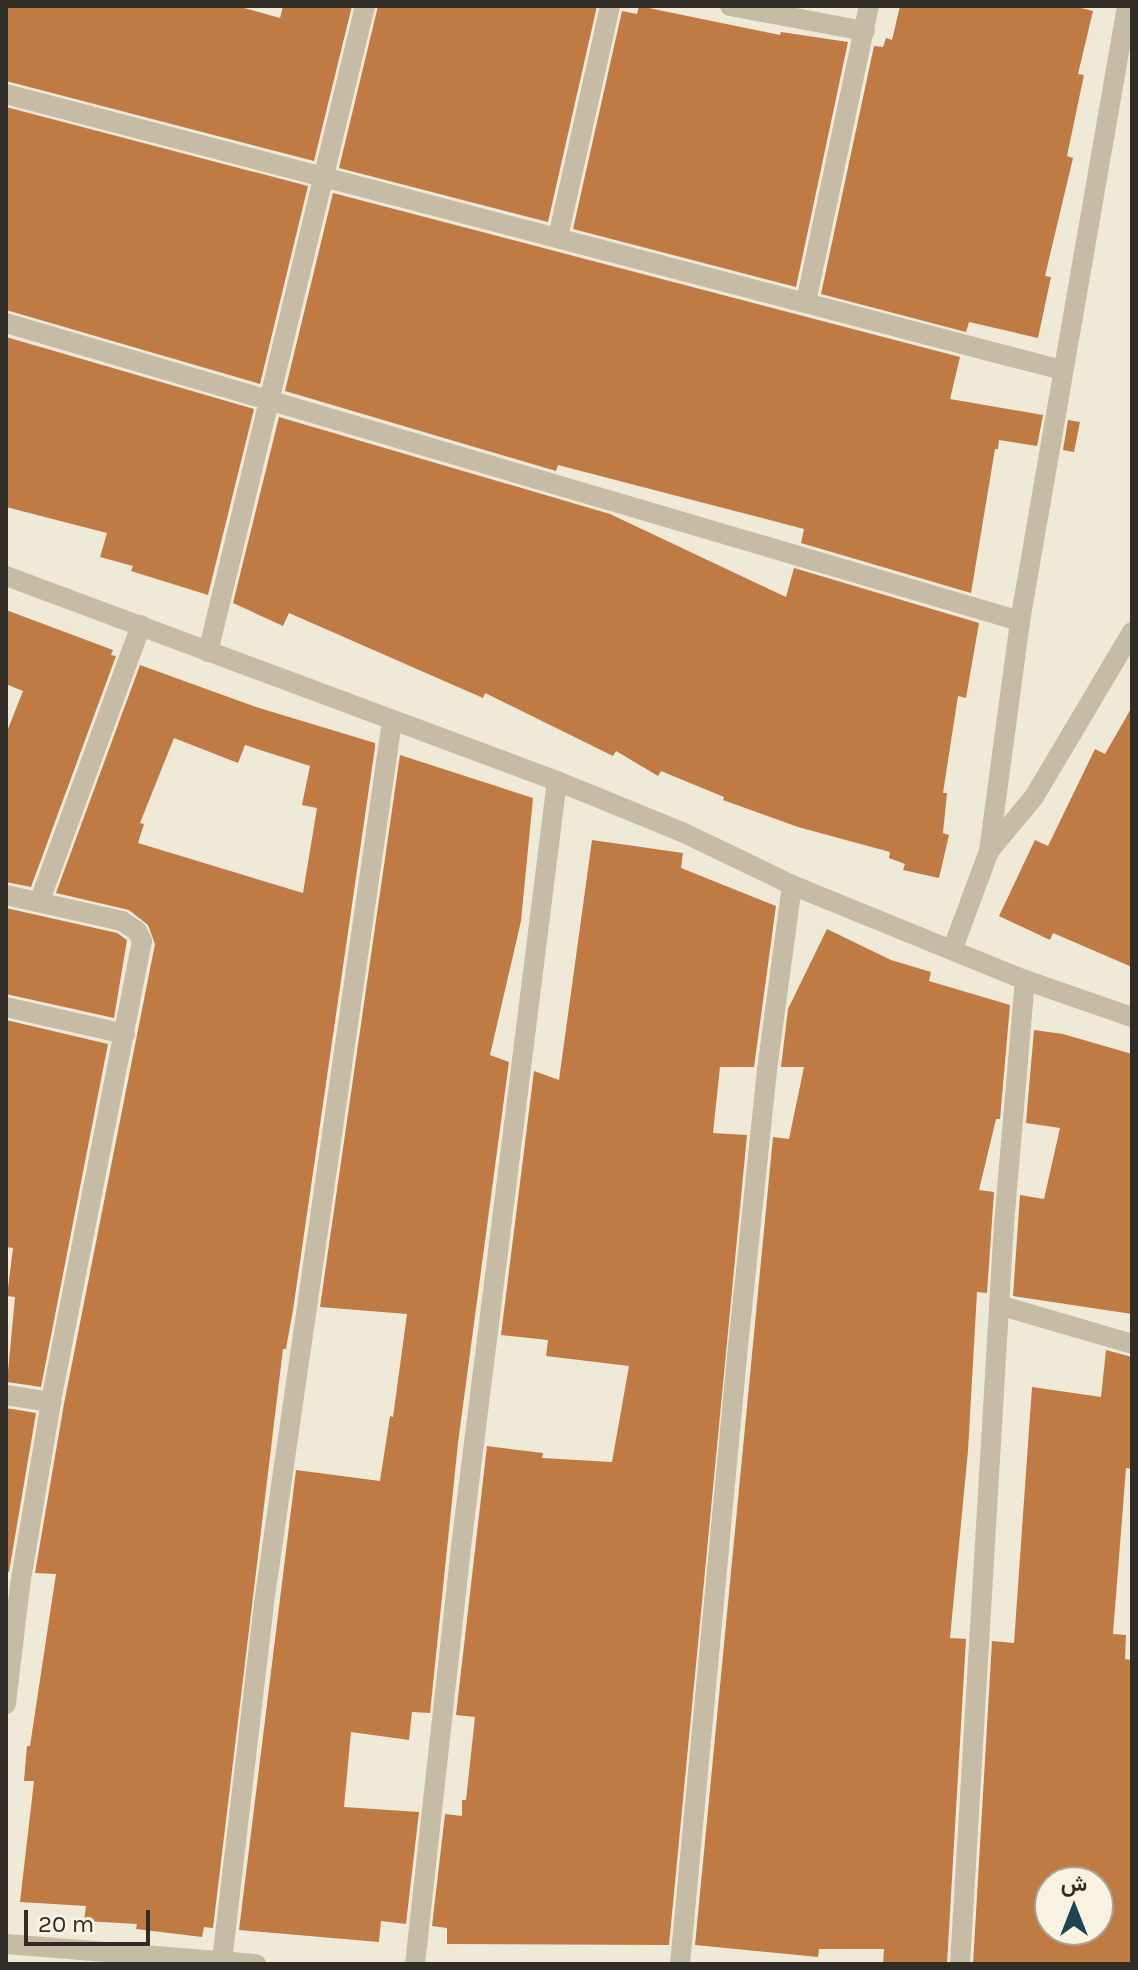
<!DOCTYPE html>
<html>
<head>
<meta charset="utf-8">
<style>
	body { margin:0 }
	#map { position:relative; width:1138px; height:1970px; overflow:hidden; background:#efe9d8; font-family:Karla,Vazirmatn,sans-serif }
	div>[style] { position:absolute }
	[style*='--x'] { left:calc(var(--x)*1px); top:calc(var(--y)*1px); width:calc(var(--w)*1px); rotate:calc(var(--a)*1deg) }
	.building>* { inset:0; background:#c07b45 }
	.street>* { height:20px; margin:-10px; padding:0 10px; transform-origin:10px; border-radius:10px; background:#c6bba5 }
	span { translate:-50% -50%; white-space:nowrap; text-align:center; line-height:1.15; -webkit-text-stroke:6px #f8f2e3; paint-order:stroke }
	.frame { position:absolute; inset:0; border:8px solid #322c26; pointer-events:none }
	.north { position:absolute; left:1034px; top:1866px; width:80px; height:80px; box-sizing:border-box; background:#f8f2e3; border:2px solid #a9a397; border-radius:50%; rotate:0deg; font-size:22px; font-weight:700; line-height:32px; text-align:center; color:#322c26 }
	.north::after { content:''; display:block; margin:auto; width:28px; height:36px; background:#1e4451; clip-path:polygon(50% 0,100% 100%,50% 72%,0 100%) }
	.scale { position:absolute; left:24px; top:1910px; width:126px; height:36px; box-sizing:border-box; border:4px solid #322c26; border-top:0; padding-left:10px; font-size:24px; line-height:28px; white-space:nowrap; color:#322c26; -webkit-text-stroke:6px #f8f2e3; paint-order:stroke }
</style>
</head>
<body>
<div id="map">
	<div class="building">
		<div style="clip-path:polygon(6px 6px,237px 6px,280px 18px,283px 6px,352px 6px,314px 161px,6px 81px)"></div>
		<div style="clip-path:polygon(378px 6px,597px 6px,548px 222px,339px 168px)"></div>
		<div style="clip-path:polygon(639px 6px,780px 35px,781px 32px,848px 42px,796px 287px,573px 229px,622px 11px,637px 14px)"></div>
		<div style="clip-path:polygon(900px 6px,1073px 6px,1093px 11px,1078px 74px,1084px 75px,1067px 156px,1073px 158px,1045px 276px,1051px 277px,1038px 338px,969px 322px,966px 332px,821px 294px,874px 46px,883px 47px,886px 38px,892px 40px)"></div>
		<div style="clip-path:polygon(6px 107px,308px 186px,260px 384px,6px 310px)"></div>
		<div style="clip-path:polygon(333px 193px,960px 357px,950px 399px,1043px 415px,1037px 446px,999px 440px,998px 449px,995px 449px,971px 593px,801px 543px,804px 529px,558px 465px,556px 471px,285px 391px)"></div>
		<div style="clip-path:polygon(6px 337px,254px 409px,208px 595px,131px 571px,133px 566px,100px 557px,107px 533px,6px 507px)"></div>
		<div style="clip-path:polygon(279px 417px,610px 514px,786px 597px,794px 568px,979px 623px,966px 698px,958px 696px,943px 793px,947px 793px,943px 833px,949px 835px,939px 878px,903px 870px,905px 864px,889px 858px,890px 852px,798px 827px,723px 800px,724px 797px,661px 771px,658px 776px,616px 751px,613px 756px,485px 693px,483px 698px,289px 613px,283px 626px,233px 603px)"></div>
		<div style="clip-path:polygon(1068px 420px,1080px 422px,1074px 452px,1063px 450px)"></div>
		<div style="clip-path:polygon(6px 610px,113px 650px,111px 655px,116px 656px,31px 887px,6px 882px,6px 734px,23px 691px,6px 684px)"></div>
		<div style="clip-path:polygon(evenodd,140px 665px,256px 707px,375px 743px,375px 747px,293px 1310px,286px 1349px,283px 1349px,213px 1928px,204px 1927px,202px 1937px,136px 1929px,137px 1924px,84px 1921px,86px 1906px,20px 1902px,34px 1781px,24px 1781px,27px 1746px,30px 1746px,56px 1574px,35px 1573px,64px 1404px,155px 944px,148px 925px,129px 910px,56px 893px,140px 665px,174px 738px,238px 763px,245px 745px,310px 766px,302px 805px,317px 808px,303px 893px,138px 843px,144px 824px,140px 823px,174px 738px)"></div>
		<div style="clip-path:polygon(1132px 707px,1132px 967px,1053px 933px,1050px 940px,999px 916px,1035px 840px,1048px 846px,1095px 749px,1105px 754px)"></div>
		<div style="clip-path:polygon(400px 755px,533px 798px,521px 921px,490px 1055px,509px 1062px,458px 1443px,430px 1713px,412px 1712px,409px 1740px,351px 1732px,344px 1807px,419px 1812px,406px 1924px,381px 1921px,379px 1942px,239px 1930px,296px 1470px,380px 1481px,390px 1416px,393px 1417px,407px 1314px,320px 1307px)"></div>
		<div style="clip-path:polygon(592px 840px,683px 853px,681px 868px,776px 906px,754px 1067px,720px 1067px,713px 1133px,747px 1135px,669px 1945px,447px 1944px,447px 1928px,432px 1926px,445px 1814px,462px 1816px,462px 1800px,466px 1800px,475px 1717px,456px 1715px,487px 1446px,543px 1453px,542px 1458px,612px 1462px,629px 1366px,546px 1356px,548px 1340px,501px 1335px,534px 1071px,559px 1080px)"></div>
		<div style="clip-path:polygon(6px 908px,117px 933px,127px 940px,114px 1018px,6px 994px)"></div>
		<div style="clip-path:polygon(827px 929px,891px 960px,931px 972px,929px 981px,1010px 1005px,1000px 1119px,996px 1119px,979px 1190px,994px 1192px,987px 1293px,977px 1292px,968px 1451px,950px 1638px,966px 1639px,947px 1964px,883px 1964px,884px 1949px,819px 1949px,818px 1957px,695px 1945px,773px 1137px,789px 1139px,804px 1067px,781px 1067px,788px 1009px)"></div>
		<div style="clip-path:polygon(6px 1020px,108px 1044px,41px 1387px,7px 1382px,15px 1297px,7px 1296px,13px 1248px,6px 1247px)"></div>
		<div style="clip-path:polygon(1034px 1030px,1063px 1034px,1132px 1054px,1132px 1314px,1013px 1296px,1020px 1195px,1044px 1199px,1060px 1128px,1026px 1123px)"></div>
		<div style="clip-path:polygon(evenodd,1106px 1350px,1132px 1357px,1132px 1469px,1126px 1468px,1113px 1634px,1126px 1635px,1125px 1659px,1132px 1660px,1132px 1964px,973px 1964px,992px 1641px,1014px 1643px,1032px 1387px,1101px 1397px,1106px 1350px,1050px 1882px,1098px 1882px,1098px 1930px,1050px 1930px,1050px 1882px)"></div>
		<div style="clip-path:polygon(6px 1408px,36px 1413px,9px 1572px,6px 1572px)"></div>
	</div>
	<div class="street">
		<div style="--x:730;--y:6;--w:137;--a:10.5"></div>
		<div style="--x:6;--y:94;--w:1091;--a:14.65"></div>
		<div style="--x:558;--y:237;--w:237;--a:-77.3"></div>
		<div style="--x:806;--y:302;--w:303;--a:-78"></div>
		<div style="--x:6;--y:323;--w:1057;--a:16.38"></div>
		<div style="--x:6;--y:576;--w:588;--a:20.41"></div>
		<div style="--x:557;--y:781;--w:135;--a:22.2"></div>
		<div style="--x:682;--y:832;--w:122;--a:25.7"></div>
		<div style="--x:792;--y:885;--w:252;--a:22.2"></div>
		<div style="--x:1025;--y:980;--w:113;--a:19.1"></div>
		<div style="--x:208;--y:652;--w:665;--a:-76.34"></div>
		<div style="--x:989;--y:851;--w:70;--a:-50.2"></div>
		<div style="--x:1034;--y:797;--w:192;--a:-59.3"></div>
		<div style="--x:6;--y:895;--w:119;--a:12.6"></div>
		<div style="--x:122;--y:921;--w:18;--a:34"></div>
		<div style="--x:137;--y:931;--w:11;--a:63"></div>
		<div style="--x:142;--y:941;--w:470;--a:101.2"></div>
		<div style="--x:51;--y:1402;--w:187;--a:99.6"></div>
		<div style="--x:20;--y:1586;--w:119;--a:96.8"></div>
		<div style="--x:40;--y:900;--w:293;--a:-69.8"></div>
		<div style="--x:953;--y:948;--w:103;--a:-69.6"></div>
		<div style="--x:989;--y:851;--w:232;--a:-82.3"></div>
		<div style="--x:1020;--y:621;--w:624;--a:-80.13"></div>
		<div style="--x:6;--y:1007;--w:122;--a:12.8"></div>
		<div style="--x:999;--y:1305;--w:139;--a:16.3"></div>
		<div style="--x:6;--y:1395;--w:46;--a:8.8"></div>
		<div style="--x:6;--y:1944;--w:251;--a:4.6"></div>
		<div style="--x:222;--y:1961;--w:360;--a:-83.3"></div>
		<div style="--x:264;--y:1603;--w:891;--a:-81.74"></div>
		<div style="--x:415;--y:1964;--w:420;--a:-83.7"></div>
		<div style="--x:461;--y:1547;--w:772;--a:-82.86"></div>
		<div style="--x:680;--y:1964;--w:611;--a:-84.64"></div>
		<div style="--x:737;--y:1356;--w:288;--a:-84"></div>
		<div style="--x:767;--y:1070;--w:187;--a:-82.3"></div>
		<div style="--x:960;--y:1964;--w:741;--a:-86.6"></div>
		<div style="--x:1004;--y:1224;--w:245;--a:-85.1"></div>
	</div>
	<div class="frame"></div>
	<div class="north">ش</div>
	<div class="scale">20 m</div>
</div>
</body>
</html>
